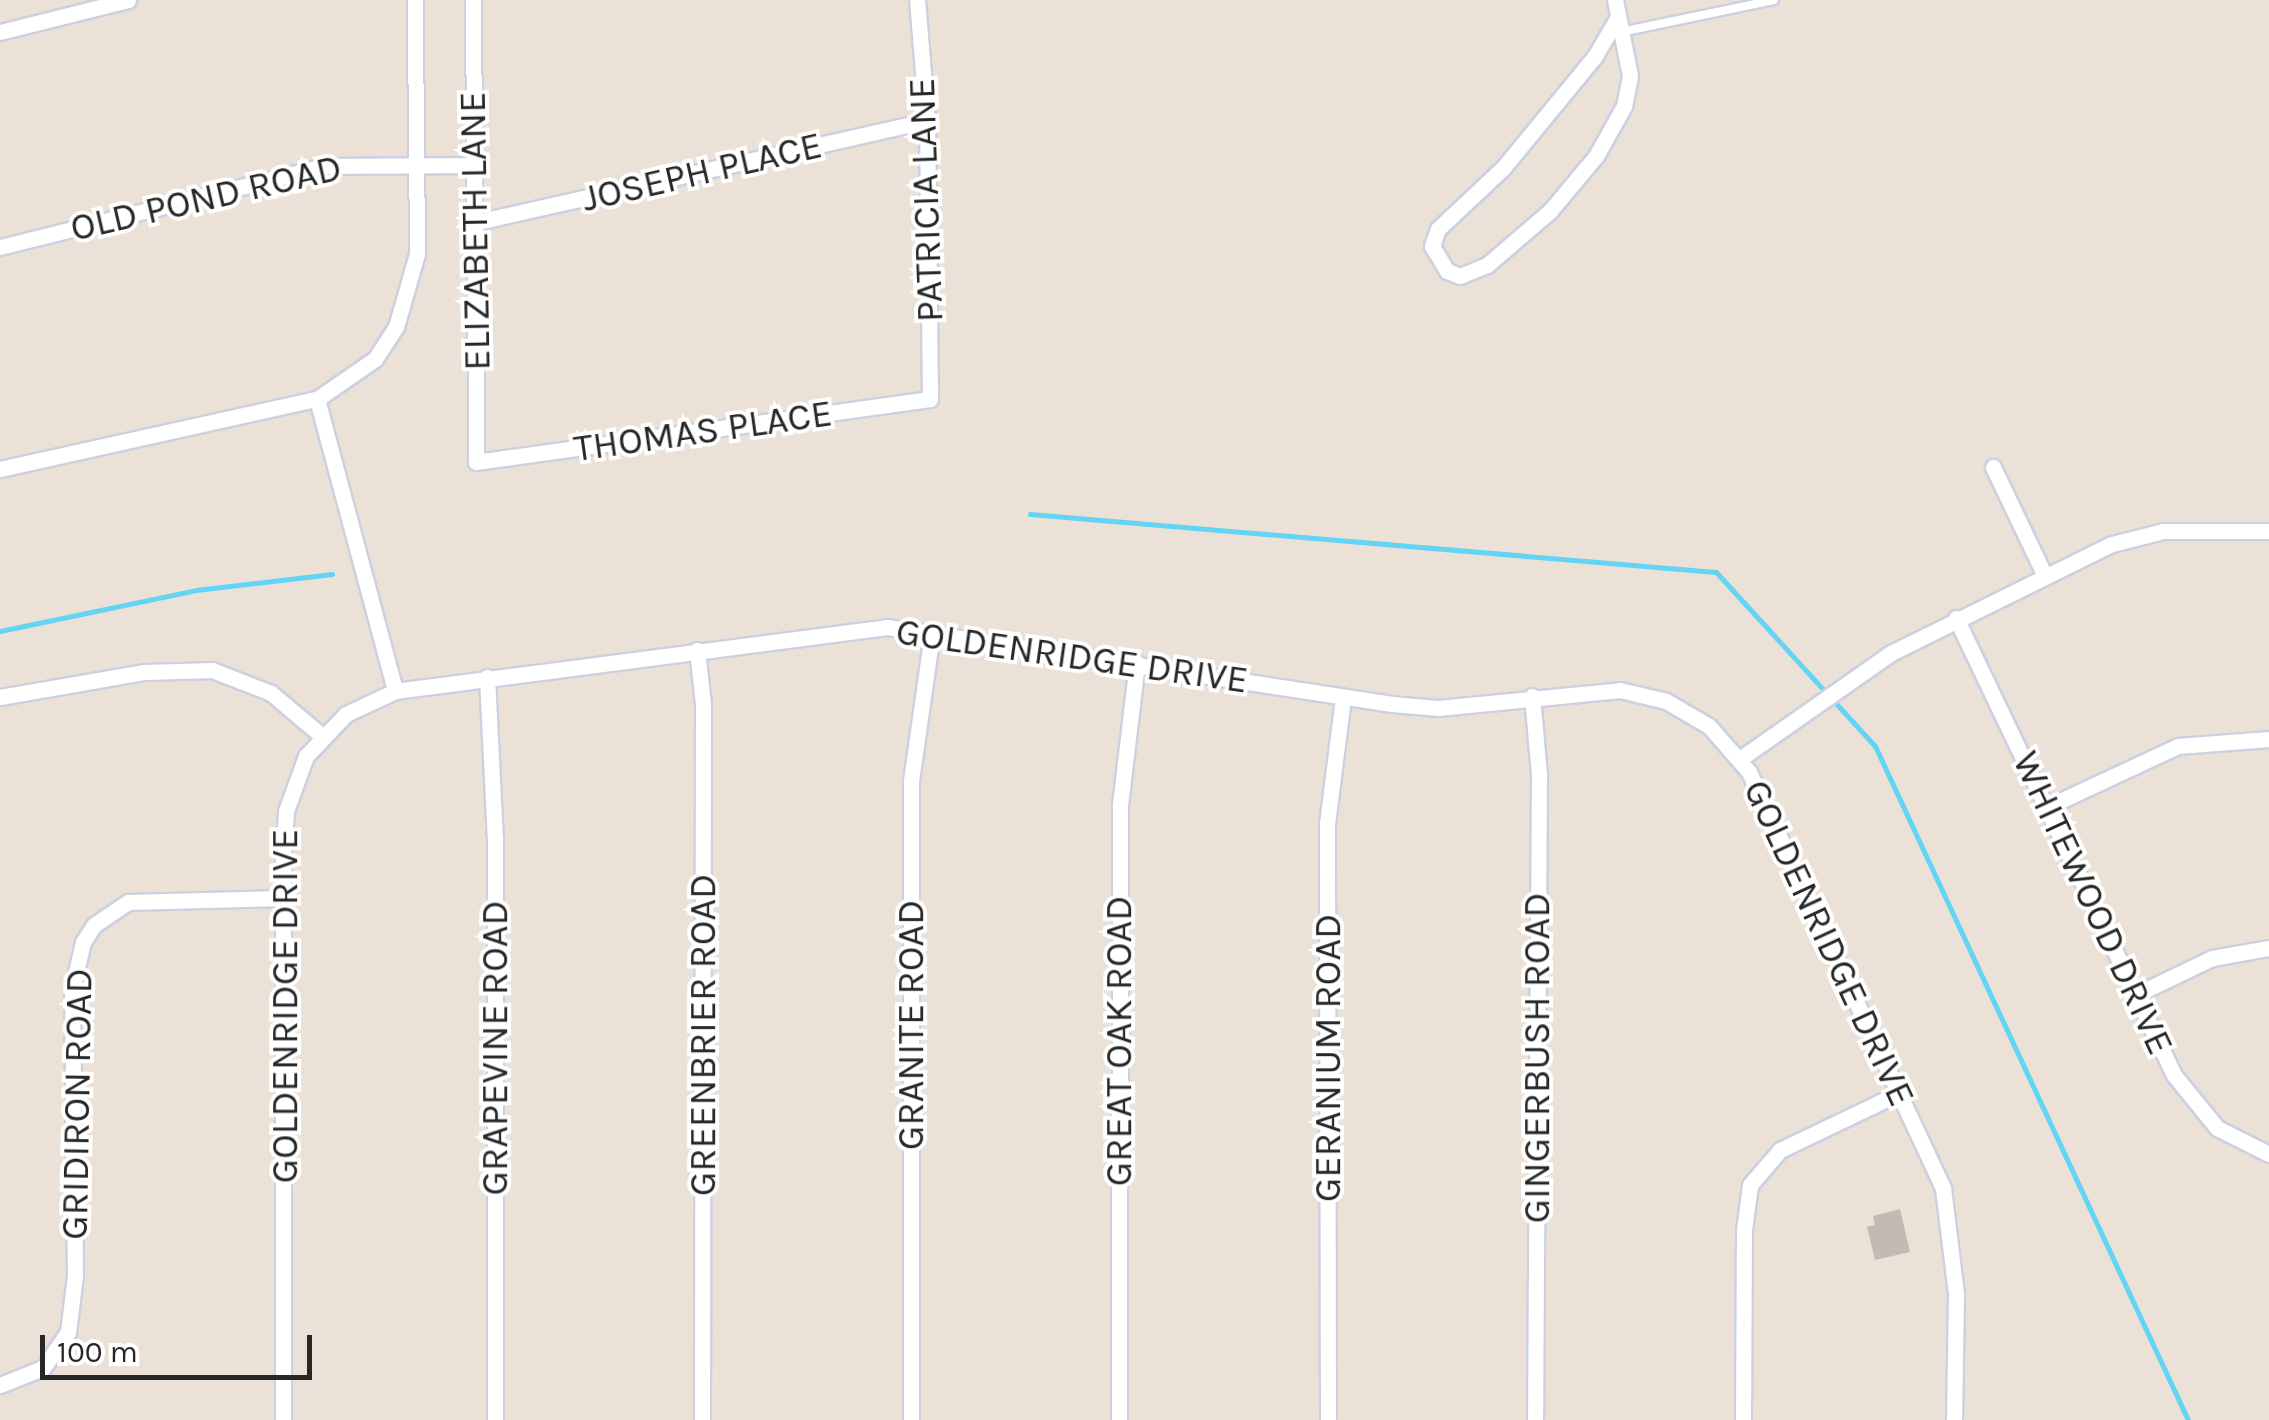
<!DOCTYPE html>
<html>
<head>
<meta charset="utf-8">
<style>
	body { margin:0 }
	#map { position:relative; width:2269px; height:1420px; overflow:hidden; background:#ebe1d7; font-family:Karla,sans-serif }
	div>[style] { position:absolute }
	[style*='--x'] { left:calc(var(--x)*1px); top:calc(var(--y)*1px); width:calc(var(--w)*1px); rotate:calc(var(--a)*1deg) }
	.stream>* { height:5px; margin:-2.5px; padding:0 2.5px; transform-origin:2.5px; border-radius:2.5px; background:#63d4f3 }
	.building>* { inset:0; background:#c2bbb4 }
	.roads { filter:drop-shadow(2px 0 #ccd1e1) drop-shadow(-2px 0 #ccd1e1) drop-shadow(0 2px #ccd1e1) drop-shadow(0 -2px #ccd1e1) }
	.service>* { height:8px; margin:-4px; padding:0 4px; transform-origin:4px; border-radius:4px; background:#fff }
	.minor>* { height:15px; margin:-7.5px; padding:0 7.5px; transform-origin:7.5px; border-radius:7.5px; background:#fff }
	span { translate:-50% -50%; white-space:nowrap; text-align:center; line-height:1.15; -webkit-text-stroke:8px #fff; paint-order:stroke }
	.street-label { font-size:38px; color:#272727 }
	.scale { position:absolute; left:40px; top:1335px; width:272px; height:45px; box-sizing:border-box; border:5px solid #272727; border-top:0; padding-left:12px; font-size:30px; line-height:35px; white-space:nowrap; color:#272727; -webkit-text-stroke:8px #fff; paint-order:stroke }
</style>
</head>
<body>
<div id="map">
	<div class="stream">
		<div style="--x:1030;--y:514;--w:688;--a:4.83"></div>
		<div style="--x:1716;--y:572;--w:236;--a:47.6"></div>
		<div style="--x:1875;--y:746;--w:743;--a:65.09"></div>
		<div style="--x:0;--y:631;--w:200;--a:-11.8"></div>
		<div style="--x:196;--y:590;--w:137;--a:-6.7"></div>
	</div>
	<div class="building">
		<div style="clip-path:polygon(1900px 1209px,1910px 1252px,1875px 1260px,1867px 1227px,1875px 1225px,1873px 1216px)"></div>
	</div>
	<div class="roads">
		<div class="service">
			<div style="--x:1621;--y:32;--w:156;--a:-11.8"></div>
		</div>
		<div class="minor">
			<div style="--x:473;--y:0;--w:462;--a:89.6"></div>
			<div style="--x:476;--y:462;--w:458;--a:-7.9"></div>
			<div style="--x:930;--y:399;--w:278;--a:-90.6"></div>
			<div style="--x:927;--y:121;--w:121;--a:-94.7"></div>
			<div style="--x:1615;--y:0;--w:77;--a:78.8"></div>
			<div style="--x:1630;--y:76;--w:31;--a:101"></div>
			<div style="--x:1624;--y:106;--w:57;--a:119.2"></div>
			<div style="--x:1596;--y:156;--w:72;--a:129.9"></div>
			<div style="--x:1550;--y:211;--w:83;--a:139.4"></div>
			<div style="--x:1487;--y:265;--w:29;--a:158"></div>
			<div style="--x:1460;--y:276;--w:14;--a:-159"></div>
			<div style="--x:1447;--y:271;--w:29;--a:-121"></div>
			<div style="--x:1432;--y:246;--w:18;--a:-71"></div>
			<div style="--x:1438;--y:229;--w:89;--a:-43.2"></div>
			<div style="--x:1503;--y:168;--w:145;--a:-50.6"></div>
			<div style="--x:1595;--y:56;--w:45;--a:-59.5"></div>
			<div style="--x:0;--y:32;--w:132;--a:-14"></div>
			<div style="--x:477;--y:222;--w:461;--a:-12.7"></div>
			<div style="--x:0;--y:247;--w:335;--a:-14"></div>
			<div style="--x:325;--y:166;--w:149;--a:-0.4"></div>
			<div style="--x:317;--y:399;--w:302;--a:75"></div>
			<div style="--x:1993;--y:467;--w:121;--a:64.5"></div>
			<div style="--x:0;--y:469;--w:325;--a:-12.5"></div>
			<div style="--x:317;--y:399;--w:70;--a:-34.6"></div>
			<div style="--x:375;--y:359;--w:38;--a:-57"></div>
			<div style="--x:396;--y:327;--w:76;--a:-74"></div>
			<div style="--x:417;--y:254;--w:254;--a:-90.5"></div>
			<div style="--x:1956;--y:618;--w:506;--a:64.5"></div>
			<div style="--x:2174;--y:1075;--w:68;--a:50.9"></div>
			<div style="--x:2217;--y:1128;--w:58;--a:26.6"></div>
			<div style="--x:697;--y:650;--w:54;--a:83.7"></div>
			<div style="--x:703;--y:704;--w:716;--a:90.08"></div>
			<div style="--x:487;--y:677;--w:161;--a:87.2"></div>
			<div style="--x:495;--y:838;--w:582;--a:90"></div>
			<div style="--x:1532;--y:696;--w:78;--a:84.9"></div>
			<div style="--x:1539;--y:774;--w:646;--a:90.35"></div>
			<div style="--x:0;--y:697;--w:147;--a:-9.8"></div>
			<div style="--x:145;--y:672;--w:67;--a:-1.7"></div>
			<div style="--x:212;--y:670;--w:63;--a:21.3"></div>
			<div style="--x:271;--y:693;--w:67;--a:40.1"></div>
			<div style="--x:1741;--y:758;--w:183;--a:-35"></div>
			<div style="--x:1891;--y:653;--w:246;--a:-26.3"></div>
			<div style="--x:2112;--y:544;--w:53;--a:-14.3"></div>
			<div style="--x:2163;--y:531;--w:106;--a:0"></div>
			<div style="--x:2047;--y:807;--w:145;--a:-25"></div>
			<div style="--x:2178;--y:746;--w:91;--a:-4.4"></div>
			<div style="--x:2135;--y:995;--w:85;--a:-25.7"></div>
			<div style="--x:2212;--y:958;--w:58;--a:-10"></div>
			<div style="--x:0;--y:1385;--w:46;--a:-21.6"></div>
			<div style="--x:43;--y:1368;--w:44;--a:-55.2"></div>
			<div style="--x:68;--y:1332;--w:56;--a:-82.9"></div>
			<div style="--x:75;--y:1276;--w:286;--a:-90.6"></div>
			<div style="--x:72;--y:990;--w:49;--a:-77.1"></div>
			<div style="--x:83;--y:942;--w:20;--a:-57"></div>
			<div style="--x:94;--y:925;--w:41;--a:-34.1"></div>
			<div style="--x:128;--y:902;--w:155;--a:-1.5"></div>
			<div style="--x:283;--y:1420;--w:566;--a:-90"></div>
			<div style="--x:283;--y:854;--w:43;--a:-86"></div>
			<div style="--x:286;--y:811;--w:59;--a:-70"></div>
			<div style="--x:306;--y:756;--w:58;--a:-46.4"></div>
			<div style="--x:346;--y:714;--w:54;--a:-25.1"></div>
			<div style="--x:395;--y:691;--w:496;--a:-7.4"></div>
			<div style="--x:887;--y:627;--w:511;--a:8.67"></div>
			<div style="--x:1392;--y:704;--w:46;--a:5"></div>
			<div style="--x:1438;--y:708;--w:183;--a:-5.6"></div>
			<div style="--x:1620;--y:690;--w:47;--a:13.4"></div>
			<div style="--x:1666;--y:701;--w:50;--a:30.2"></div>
			<div style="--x:1709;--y:726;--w:61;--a:49"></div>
			<div style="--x:1749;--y:772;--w:459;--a:65"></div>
			<div style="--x:1943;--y:1188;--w:107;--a:83"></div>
			<div style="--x:1956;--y:1294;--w:126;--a:90.9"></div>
			<div style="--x:911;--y:1420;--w:639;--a:-90"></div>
			<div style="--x:911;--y:781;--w:149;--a:-81.9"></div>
			<div style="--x:1119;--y:1420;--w:615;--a:-89.91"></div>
			<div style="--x:1120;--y:805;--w:143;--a:-83.2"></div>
			<div style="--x:1328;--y:1420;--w:596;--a:-90.1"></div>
			<div style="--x:1327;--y:824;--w:128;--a:-82.8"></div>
			<div style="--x:1743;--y:1420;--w:190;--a:-89.7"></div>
			<div style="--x:1744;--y:1230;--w:45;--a:-82.4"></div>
			<div style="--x:1750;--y:1185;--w:46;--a:-49.4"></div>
			<div style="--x:1780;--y:1150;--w:132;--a:-25.6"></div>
		</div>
	</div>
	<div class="street-label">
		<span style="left:702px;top:172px;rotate:-13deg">JOSEPH PLACE</span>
		<span style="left:206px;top:198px;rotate:-13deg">OLD POND ROAD</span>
		<span style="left:926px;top:200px;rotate:-92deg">PATRICIA LANE</span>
		<span style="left:475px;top:231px;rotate:-91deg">ELIZABETH LANE</span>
		<span style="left:703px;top:431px;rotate:-8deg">THOMAS PLACE</span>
		<span style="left:1072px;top:656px;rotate:8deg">GOLDENRIDGE DRIVE</span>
		<span style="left:2093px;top:903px;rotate:65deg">WHITEWOOD DRIVE</span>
		<span style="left:1829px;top:943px;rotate:65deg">GOLDENRIDGE DRIVE</span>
		<span style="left:285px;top:1006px;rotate:-90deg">GOLDENRIDGE DRIVE</span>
		<span style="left:911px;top:1025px;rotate:-90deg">GRANITE ROAD</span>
		<span style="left:703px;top:1035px;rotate:-90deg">GREENBRIER ROAD</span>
		<span style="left:1119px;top:1041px;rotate:-90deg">GREAT OAK ROAD</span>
		<span style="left:495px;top:1048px;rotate:-90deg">GRAPEVINE ROAD</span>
		<span style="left:1328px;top:1058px;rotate:-90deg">GERANIUM ROAD</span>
		<span style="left:1537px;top:1058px;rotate:-90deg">GINGERBUSH ROAD</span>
		<span style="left:77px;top:1104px;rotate:-89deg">GRIDIRON ROAD</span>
	</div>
	<div class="scale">100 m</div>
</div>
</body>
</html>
